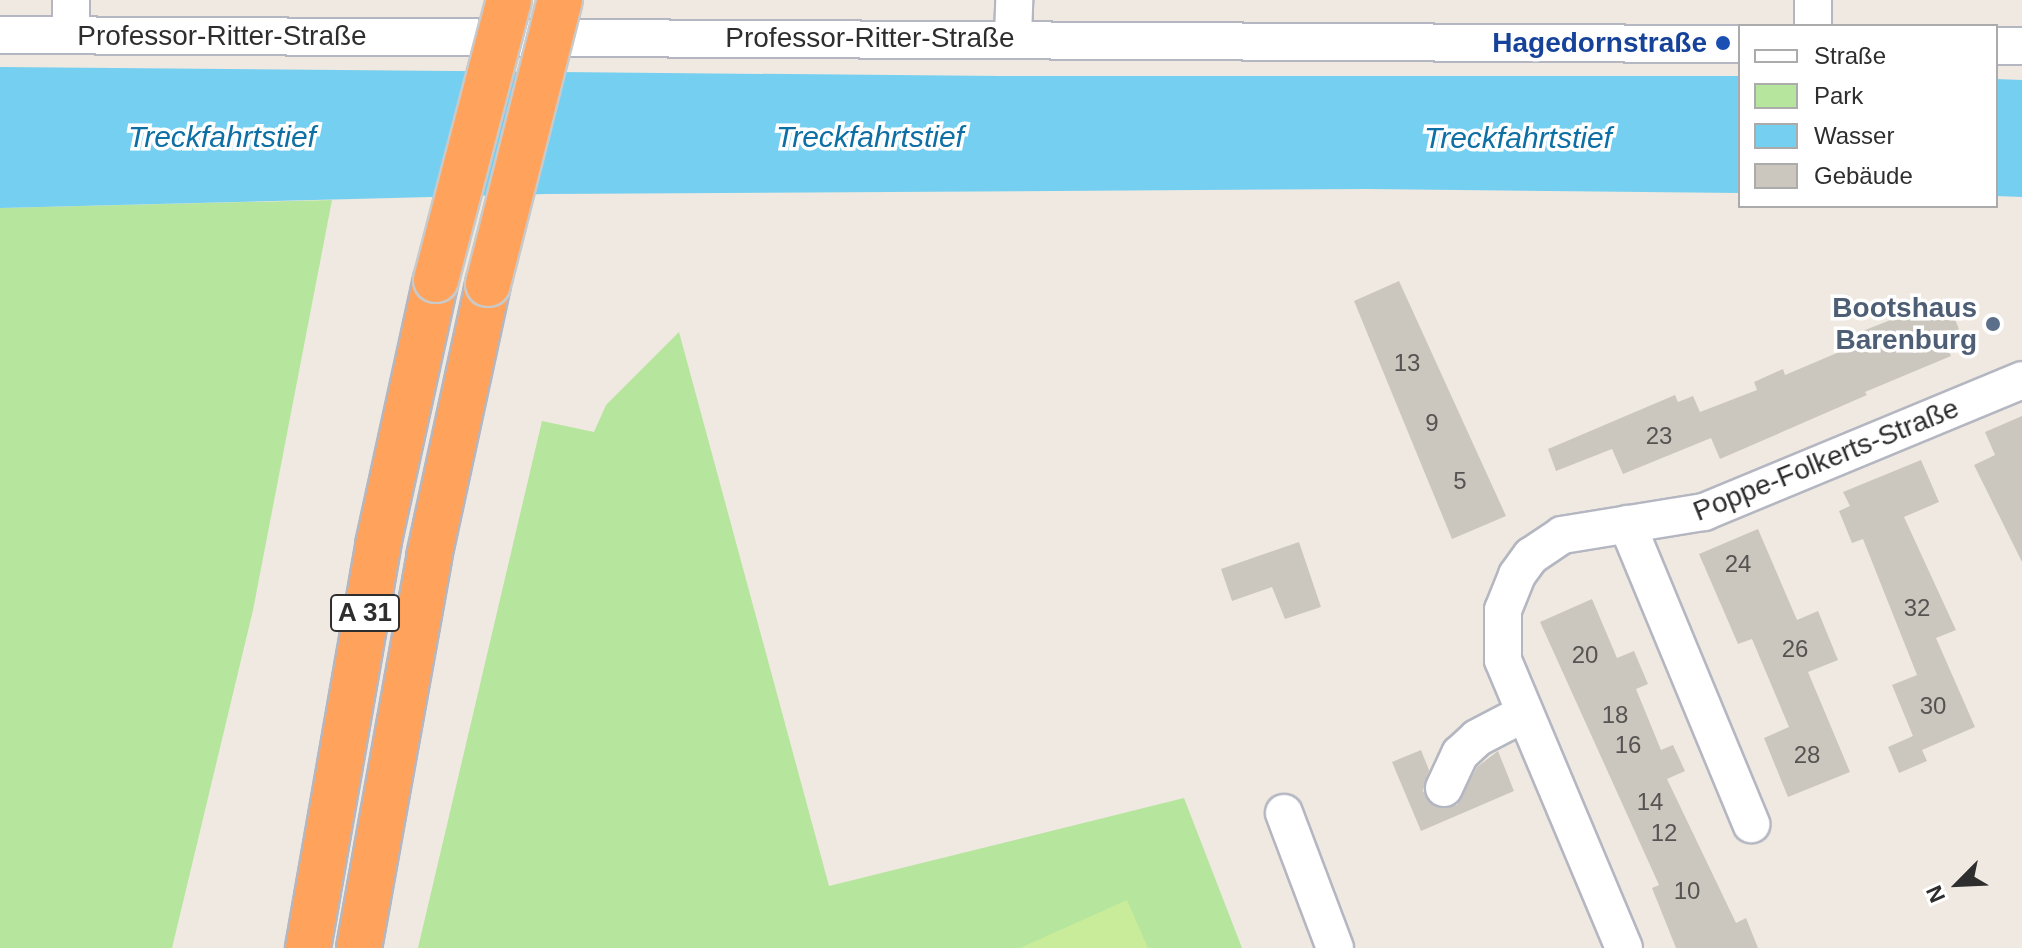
<!DOCTYPE html>
<html>
<head>
<meta charset="utf-8">
<style>
	body { margin:0 }
	#map { position:relative; width:2022px; height:948px; overflow:hidden; background:#efe9e1; font-family:Helvetica,sans-serif }
	div>[style] { position:absolute }
	[style*='--x'] { left:calc(var(--x)*1px); top:calc(var(--y)*1px); width:calc(var(--w)*1px); rotate:calc(var(--a)*1deg) }
	.green>* { inset:0; background:#b6e59e }
	.pitch>* { inset:0; background:#c9ec9a }
	.water>* { inset:0; background:#75cff0 }
	.building>* { inset:0; background:#cbc7bf }
	.roads { filter:drop-shadow(2px 0 #b4b7c1) drop-shadow(-2px 0 #b4b7c1) drop-shadow(0 2px #b4b7c1) drop-shadow(0 -2px #b4b7c1) }
	.minor>* { height:36px; margin:-18px; padding:0 18px; transform-origin:18px; border-radius:18px; background:#fff }
	.highway>* { height:44px; margin:-22px; padding:0 22px; transform-origin:22px; border-radius:22px; background:#ffa35c }
	.bridges { filter:drop-shadow(2px 0 #c9c9c9) drop-shadow(-2px 0 #c9c9c9) drop-shadow(0 2px #c9c9c9) drop-shadow(0 -2px #c9c9c9) }
	.highway-bridge>* { height:44px; margin:-22px; padding:0 22px; transform-origin:22px; border-radius:22px; background:#ffa35c }
	.dots>* { width:22px; height:22px; translate:-50% -50%; box-sizing:border-box; border:4px solid #fff; border-radius:50% }
	span { translate:-50% -50%; white-space:nowrap; text-align:center; line-height:1.15; -webkit-text-stroke:7px #fff; paint-order:stroke }
	.number-label { font-size:24px; color:#555452 }
	.number-label span { -webkit-text-stroke-width:0 }
	.shield-label span { padding:2px 6px; background:#fff; border:2px solid; border-radius:6px; -webkit-text-stroke-width:0 }
	.shield-label { font-size:26px; color:#2e2e2e; font-weight:700 }
	.street-label { font-size:28px; color:#2e2e2e }
	.transit-label { font-size:28px; color:#164399; font-weight:700 }
	.right { translate:-100% -50%; text-align:right }
	.service-label { font-size:28px; color:#4e5e75; font-weight:700 }
	.water-label { font-size:30px; color:#0d6fa3; font-style:italic }
	.legend { position:absolute; left:1738px; top:24px; width:260px; height:184px; box-sizing:border-box; background:#fff; border:2px solid #ababab; margin:0; padding:10px 14px; list-style:none; font-size:24px; color:#2e2e2e }
	.legend li { display:flex; align-items:center; gap:16px; height:40px }
	.legend b { width:40px; border:2px solid #ababab }
	.north { position:absolute; left:1918px; top:844px; width:80px; height:80px; -webkit-text-stroke:6px #fff; paint-order:stroke; rotate:246deg; font-size:22px; font-weight:700; line-height:32px; text-align:center; color:#2e2e2e }
	.north::after { content:''; display:block; margin:auto; width:28px; height:36px; background:#2e2e2e; clip-path:polygon(50% 0,100% 100%,50% 72%,0 100%) }
</style>
</head>
<body>
<div id="map">
	<div class="green">
		<div style="clip-path:polygon(332px 200px,253px 610px,172px 948px,0 948px,0 208px)"></div>
		<div style="clip-path:polygon(679px 332px,829px 886px,1184px 798px,1242px 948px,418px 948px,542px 421px,594px 432px,606px 405px)"></div>
	</div>
	<div class="pitch">
		<div style="clip-path:polygon(1127px 900px,1148px 948px,1020px 948px)"></div>
	</div>
	<div class="water">
		<div style="clip-path:polygon(0 67px,1000px 76px,1740px 76px,1740px 193px,1368px 189px,547px 194px,0 208px)"></div>
		<div style="clip-path:polygon(1996px 79px,2022px 80px,2022px 197px,1996px 196px)"></div>
	</div>
	<div class="building">
		<div style="clip-path:polygon(1399px 281px,1506px 516px,1452px 539px,1354px 301px)"></div>
		<div style="clip-path:polygon(1946px 298px,1959px 329px,1942px 336px,1951px 356px,1865px 392px,1867px 395px,1720px 459px,1711px 438px,1623px 474px,1612px 449px,1556px 471px,1548px 449px,1675px 395px,1678px 402px,1693px 396px,1700px 412px,1757px 390px,1754px 382px,1783px 369px,1785px 375px,1844px 350px,1840px 340px)"></div>
		<div style="clip-path:polygon(2022px 416px,2022px 562px,1974px 465px,1995px 455px,1985px 432px)"></div>
		<div style="clip-path:polygon(1921px 460px,1939px 502px,1904px 517px,1956px 630px,1936px 638px,1975px 727px,1922px 750px,1927px 761px,1899px 773px,1888px 747px,1913px 736px,1892px 685px,1917px 675px,1863px 539px,1852px 543px,1839px 511px,1850px 506px,1843px 492px)"></div>
		<div style="clip-path:polygon(1758px 529px,1797px 620px,1818px 611px,1838px 660px,1808px 672px,1850px 772px,1788px 797px,1764px 738px,1789px 727px,1752px 639px,1738px 644px,1699px 554px)"></div>
		<div style="clip-path:polygon(1299px 542px,1321px 607px,1285px 619px,1272px 587px,1232px 601px,1221px 569px)"></div>
		<div style="clip-path:polygon(1592px 599px,1617px 658px,1634px 651px,1648px 684px,1636px 689px,1661px 750px,1673px 745px,1685px 771px,1667px 779px,1736px 923px,1746px 918px,1758px 948px,1676px 948px,1652px 888px,1659px 885px,1540px 622px)"></div>
		<div style="clip-path:polygon(1421px 750px,1429px 770px,1423px 791px,1436px 807px,1457px 805px,1477px 767px,1498px 751px,1514px 791px,1421px 831px,1392px 762px)"></div>
	</div>
	<div class="roads">
		<div class="minor">
			<div style="--x:71;--y:0;--w:35;--a:90"></div>
			<div style="--x:1813;--y:26;--w:26;--a:-90"></div>
			<div style="--x:0;--y:35;--w:1740;--a:0.3"></div>
			<div style="--x:1013;--y:37;--w:37;--a:-88"></div>
			<div style="--x:1996;--y:46;--w:26;--a:0"></div>
			<div style="--x:1627;--y:524;--w:325;--a:67.5"></div>
			<div style="--x:1444;--y:788;--w:38;--a:-65"></div>
			<div style="--x:1460;--y:754;--w:23;--a:-43"></div>
			<div style="--x:1477;--y:738;--w:54;--a:-27.5"></div>
			<div style="--x:1284;--y:813;--w:144;--a:69.3"></div>
			<div style="--x:1624;--y:948;--w:312;--a:-112.8"></div>
			<div style="--x:1503;--y:660;--w:50;--a:-90"></div>
			<div style="--x:1503;--y:610;--w:38;--a:-68"></div>
			<div style="--x:1517;--y:575;--w:24;--a:-54"></div>
			<div style="--x:1531;--y:556;--w:37;--a:-34"></div>
			<div style="--x:1562;--y:535;--w:144;--a:-9.2"></div>
			<div style="--x:1704;--y:512;--w:344;--a:-22.5"></div>
		</div>
		<div class="highway">
			<div style="--x:308;--y:948;--w:409;--a:-80.1"></div>
			<div style="--x:378;--y:545;--w:271;--a:-77.7"></div>
			<div style="--x:359;--y:948;--w:397;--a:-79.8"></div>
			<div style="--x:429;--y:557;--w:279;--a:-77.8"></div>
		</div>
	</div>
	<div class="bridges">
		<div class="highway-bridge">
			<div style="--x:436;--y:280;--w:289;--a:-75.4"></div>
			<div style="--x:488;--y:284;--w:293;--a:-75.8"></div>
		</div>
	</div>
	<div class="dots">
		<div style="left:1723px;top:43px;background:#1a4fb4"></div>
		<div style="left:1993px;top:324px;background:#5c6f8a"></div>
	</div>
	<div class="number-label">
		<span style="left:1407px;top:363px">13</span>
		<span style="left:1432px;top:423px">9</span>
		<span style="left:1659px;top:436px">23</span>
		<span style="left:1460px;top:481px">5</span>
		<span style="left:1738px;top:564px">24</span>
		<span style="left:1917px;top:608px">32</span>
		<span style="left:1795px;top:649px">26</span>
		<span style="left:1585px;top:655px">20</span>
		<span style="left:1933px;top:706px">30</span>
		<span style="left:1615px;top:715px">18</span>
		<span style="left:1628px;top:745px">16</span>
		<span style="left:1807px;top:755px">28</span>
		<span style="left:1650px;top:802px">14</span>
		<span style="left:1664px;top:833px">12</span>
		<span style="left:1687px;top:891px">10</span>
	</div>
	<div class="shield-label">
		<span style="left:365px;top:613px">A 31</span>
	</div>
	<div class="street-label">
		<span style="left:222px;top:36px">Professor-Ritter-Straße</span>
		<span style="left:870px;top:38px">Professor-Ritter-Straße</span>
		<span style="left:1826px;top:460px;rotate:-22deg">Poppe-Folkerts-Straße</span>
	</div>
	<div class="transit-label">
		<span class="right" style="left:1707px;top:43px">Hagedornstraße</span>
	</div>
	<div class="service-label">
		<span class="right" style="left:1977px;top:324px">Bootshaus<br>Barenburg</span>
	</div>
	<div class="water-label">
		<span style="left:222px;top:137px">Treckfahrtstief</span>
		<span style="left:870px;top:137px">Treckfahrtstief</span>
		<span style="left:1518px;top:138px">Treckfahrtstief</span>
	</div>
	<ul class="legend">
	<li><b style="height:10px;background:#fff"></b>Straße</li>
	<li><b style="height:22px;background:#b6e59e"></b>Park</li>
	<li><b style="height:22px;background:#75cff0"></b>Wasser</li>
	<li><b style="height:22px;background:#cbc7bf"></b>Gebäude</li>
	</ul>
	<div class="north">N</div>
</div>
</body>
</html>
